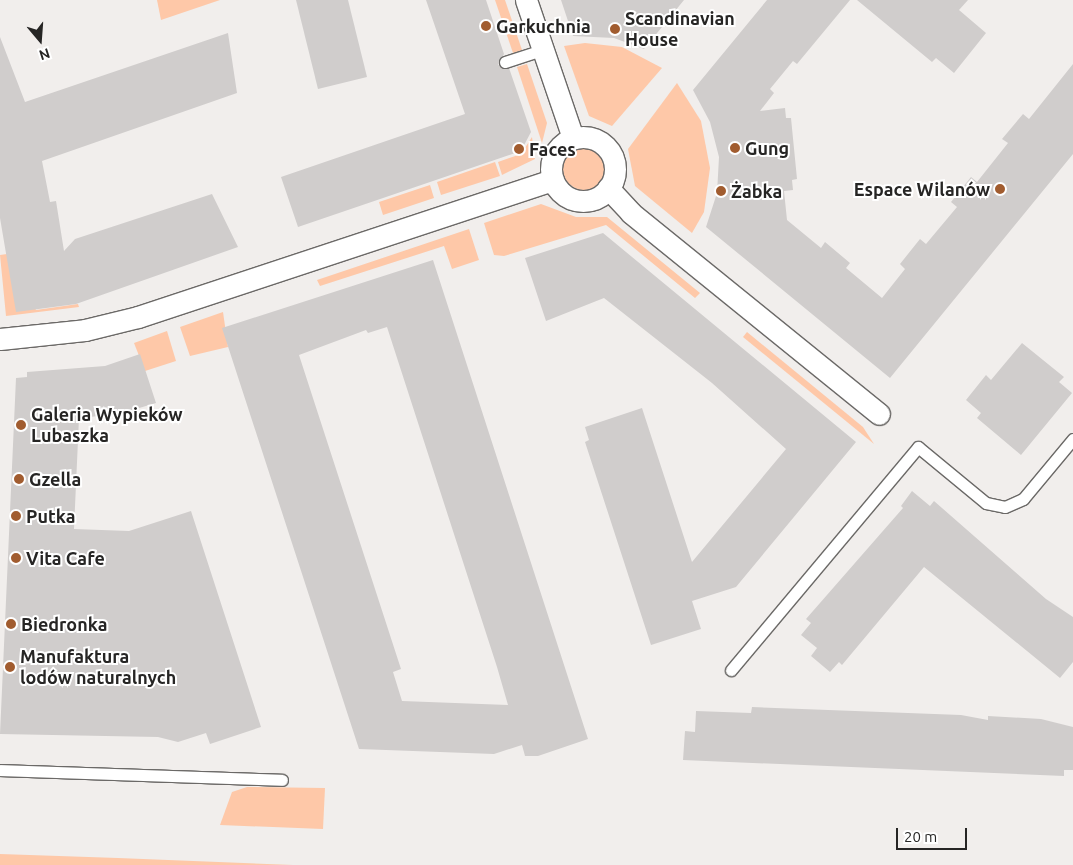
<!DOCTYPE html>
<html>
<head>
<meta charset="utf-8">
<style>
	body { margin:0 }
	#map { position:relative; width:1073px; height:865px; overflow:hidden; background:#f1eeec; font-family:Ubuntu,sans-serif }
	div>[style] { position:absolute }
	[style*='--x'] { left:calc(var(--x)*1px); top:calc(var(--y)*1px); width:calc(var(--w)*1px); rotate:calc(var(--a)*1deg) }
	.green>* { inset:0; background:#fec8a8 }
	.round { border-radius:50% }
	.building>* { inset:0; background:#d0cdcc }
	.roads { filter:drop-shadow(1px 0 #6b6967) drop-shadow(-1px 0 #6b6967) drop-shadow(0 1px #6b6967) drop-shadow(0 -1px #6b6967) }
	.lane>* { height:11px; margin:-5.5px; padding:0 5.5px; transform-origin:5.5px; border-radius:5.5px; background:#fff }
	.street>* { height:21px; margin:-10.5px; padding:0 10.5px; transform-origin:10.5px; border-radius:10.5px; background:#fff }
	.street>.ring { margin:-10.5px; padding:0; box-sizing:content-box; background:none; border:21px solid #fff; border-radius:50% }
	.dots>* { width:14px; height:14px; translate:-50% -50%; box-sizing:border-box; border:2px solid #fff; border-radius:50% }
	span { translate:-50% -50%; white-space:nowrap; text-align:center; line-height:1.15; -webkit-text-stroke:4px #fff; paint-order:stroke }
	.poi-label { font-size:18px; color:#262524; font-weight:700 }
	.left { translate:0 -50%; text-align:left }
	.right { translate:-100% -50%; text-align:right }
	.north { position:absolute; left:15px; top:15px; width:50px; height:50px; -webkit-text-stroke:4px #fff; paint-order:stroke; rotate:162deg; font-size:14px; font-weight:700; line-height:20px; text-align:center; color:#262524 }
	.north::after { content:''; display:block; margin:auto; width:18px; height:22px; background:#262524; clip-path:polygon(50% 0,100% 100%,50% 72%,0 100%) }
	.scale { position:absolute; left:896px; top:828px; width:71px; height:22px; box-sizing:border-box; border:2px solid #262524; border-top:0; padding-left:6px; font-size:15px; line-height:18px; white-space:nowrap; color:#262524; -webkit-text-stroke:4px #fff; paint-order:stroke }
</style>
</head>
<body>
<div id="map">
	<div class="green">
		<div style="clip-path:polygon(157px 0,220px 0,161px 20px)"></div>
		<div style="clip-path:polygon(495px 0,505px 0,522px 50px,513px 53px)"></div>
		<div style="clip-path:polygon(585px 43px,622px 47px,662px 68px,612px 126px,589px 116px,564px 46px)"></div>
		<div style="clip-path:polygon(527px 64px,547px 123px,542px 143px,517px 67px)"></div>
		<div style="clip-path:polygon(677px 83px,701px 121px,710px 168px,704px 212px,692px 233px,635px 186px,628px 149px)"></div>
		<div style="clip-path:polygon(532px 137px,535px 159px,502px 175px,498px 162px,521px 154px)"></div>
		<div class="round" style="left:563px;top:148px;width:42px;height:42px"></div>
		<div style="clip-path:polygon(495px 162px,500px 176px,441px 195px,437px 182px)"></div>
		<div style="clip-path:polygon(430px 185px,434px 198px,383px 215px,379px 202px)"></div>
		<div style="clip-path:polygon(541px 204px,576px 217px,607px 217px,700px 293px,695px 298px,606px 225px,504px 256px,494px 255px,484px 223px)"></div>
		<div style="clip-path:polygon(469px 229px,479px 260px,452px 269px,444px 246px,320px 286px,317px 280px)"></div>
		<div style="clip-path:polygon(7px 254px,36px 310px,78px 304px,79px 307px,6px 316px,0 255px)"></div>
		<div style="clip-path:polygon(223px 312px,228px 347px,190px 356px,180px 327px)"></div>
		<div style="clip-path:polygon(167px 331px,176px 361px,145px 371px,134px 343px)"></div>
		<div style="clip-path:polygon(747px 332px,863px 427px,874px 444px,743px 337px)"></div>
		<div style="clip-path:polygon(247px 787px,325px 788px,323px 829px,220px 825px,232px 792px)"></div>
		<div style="clip-path:polygon(0 854px,118px 858px,293px 865px,0 865px)"></div>
	</div>
	<div class="building">
		<div style="clip-path:polygon(296px 0,348px 0,367px 77px,318px 89px)"></div>
		<div style="clip-path:polygon(426px 0,486px 0,504px 54px,498px 65px,509px 68px,531px 132px,521px 151px,298px 227px,281px 177px,465px 114px)"></div>
		<div style="clip-path:polygon(561px 0,684px 0,644px 49px,614px 38px,573px 36px)"></div>
		<div style="clip-path:polygon(767px 0,850px 0,797px 64px,793px 61px,770px 89px,774px 93px,760px 111px,785px 108px,786px 118px,791px 118px,797px 179px,792px 180px,793px 190px,784px 191px,787px 220px,821px 248px,825px 242px,850px 263px,846px 268px,882px 298px,905px 269px,900px 264px,920px 239px,926px 244px,957px 207px,951px 202px,971px 177px,977px 182px,1008px 143px,1002px 139px,1023px 114px,1029px 119px,1073px 64px,1073px 154px,890px 378px,706px 227px,717px 193px,719px 157px,710px 122px,693px 90px)"></div>
		<div style="clip-path:polygon(857px 0,968px 0,959px 10px,986px 33px,954px 73px,936px 58px,932px 62px)"></div>
		<div style="clip-path:polygon(228px 33px,237px 93px,42px 161px,50px 202px,56px 201px,64px 251px,75px 239px,212px 194px,238px 247px,76px 304px,16px 312px,0 218px,0 37px,25px 102px)"></div>
		<div style="clip-path:polygon(603px 233px,856px 442px,736px 587px,692px 601px,701px 629px,651px 645px,585px 442px,589px 440px,585px 427px,642px 408px,692px 562px,786px 449px,712px 383px,604px 298px,546px 321px,525px 258px)"></div>
		<div style="clip-path:polygon(evenodd,433px 260px,588px 739px,538px 756px,525px 756px,522px 745px,494px 754px,359px 749px,222px 328px,433px 260px,387px 327px,497px 667px,508px 705px,402px 701px,393px 672px,401px 669px,299px 355px,366px 330px,368px 333px,387px 327px)"></div>
		<div style="clip-path:polygon(1022px 343px,1064px 377px,1059px 382px,1072px 393px,1021px 455px,977px 418px,981px 413px,966px 400px,986px 375px,991px 380px)"></div>
		<div style="clip-path:polygon(140px 354px,156px 403px,119px 414px,79px 418px,74px 529px,129px 531px,191px 511px,261px 727px,210px 744px,206px 733px,178px 742px,158px 737px,0 734px,16px 378px,27px 377px,27px 372px,105px 366px)"></div>
		<div style="clip-path:polygon(912px 491px,930px 506px,934px 501px,1046px 599px,1073px 617px,1073px 662px,1060px 678px,924px 567px,842px 665px,839px 662px,830px 672px,811px 656px,817px 648px,801px 635px,811px 623px,806px 619px,903px 508px,901px 506px)"></div>
		<div style="clip-path:polygon(752px 707px,961px 715px,988px 720px,988px 716px,1041px 719px,1073px 727px,1073px 770px,1064px 770px,1064px 776px,683px 760px,685px 731px,695px 732px,696px 711px,751px 713px)"></div>
	</div>
	<div class="roads">
		<div class="lane">
			<div style="--x:505;--y:62;--w:40;--a:-18"></div>
			<div style="--x:731;--y:670;--w:291;--a:-50"></div>
			<div style="--x:918;--y:447;--w:88;--a:39.5"></div>
			<div style="--x:986;--y:503;--w:19;--a:12"></div>
			<div style="--x:1005;--y:507;--w:20;--a:-24"></div>
			<div style="--x:1023;--y:499;--w:78;--a:-50.2"></div>
			<div style="--x:0;--y:770;--w:282;--a:2"></div>
		</div>
		<div class="street">
			<div style="--x:526;--y:0;--w:146;--a:71.2"></div>
			<div class="ring" style="left:551px;top:137px;width:43px;height:43px"></div>
			<div style="--x:608;--y:188;--w:34;--a:47"></div>
			<div style="--x:631;--y:213;--w:319;--a:39"></div>
			<div style="--x:0;--y:339;--w:85;--a:-6"></div>
			<div style="--x:85;--y:330;--w:55;--a:-13.8"></div>
			<div style="--x:138;--y:317;--w:437;--a:-18.3"></div>
		</div>
	</div>
	<div class="dots">
		<div style="left:486px;top:26px;background:#a15c2f"></div>
		<div style="left:615px;top:29px;background:#a15c2f"></div>
		<div style="left:735px;top:148px;background:#a15c2f"></div>
		<div style="left:519px;top:149px;background:#a15c2f"></div>
		<div style="left:1000px;top:189px;background:#a15c2f"></div>
		<div style="left:721px;top:191px;background:#a15c2f"></div>
		<div style="left:21px;top:425px;background:#a15c2f"></div>
		<div style="left:19px;top:479px;background:#a15c2f"></div>
		<div style="left:16px;top:516px;background:#a15c2f"></div>
		<div style="left:16px;top:558px;background:#a15c2f"></div>
		<div style="left:11px;top:624px;background:#a15c2f"></div>
		<div style="left:10px;top:667px;background:#a15c2f"></div>
	</div>
	<div class="poi-label">
		<span class="left" style="left:625px;top:29px">Scandinavian<br>House</span>
		<span class="left" style="left:496px;top:26px">Garkuchnia</span>
		<span class="left" style="left:745px;top:148px">Gung</span>
		<span class="left" style="left:529px;top:149px">Faces</span>
		<span class="right" style="left:990px;top:189px">Espace Wilanów</span>
		<span class="left" style="left:731px;top:191px">Żabka</span>
		<span class="left" style="left:31px;top:425px">Galeria Wypieków<br>Lubaszka</span>
		<span class="left" style="left:29px;top:479px">Gzella</span>
		<span class="left" style="left:26px;top:516px">Putka</span>
		<span class="left" style="left:26px;top:558px">Vita Cafe</span>
		<span class="left" style="left:21px;top:624px">Biedronka</span>
		<span class="left" style="left:20px;top:667px">Manufaktura<br>lodów naturalnych</span>
	</div>
	<div class="north">N</div>
	<div class="scale">20 m</div>
</div>
</body>
</html>
